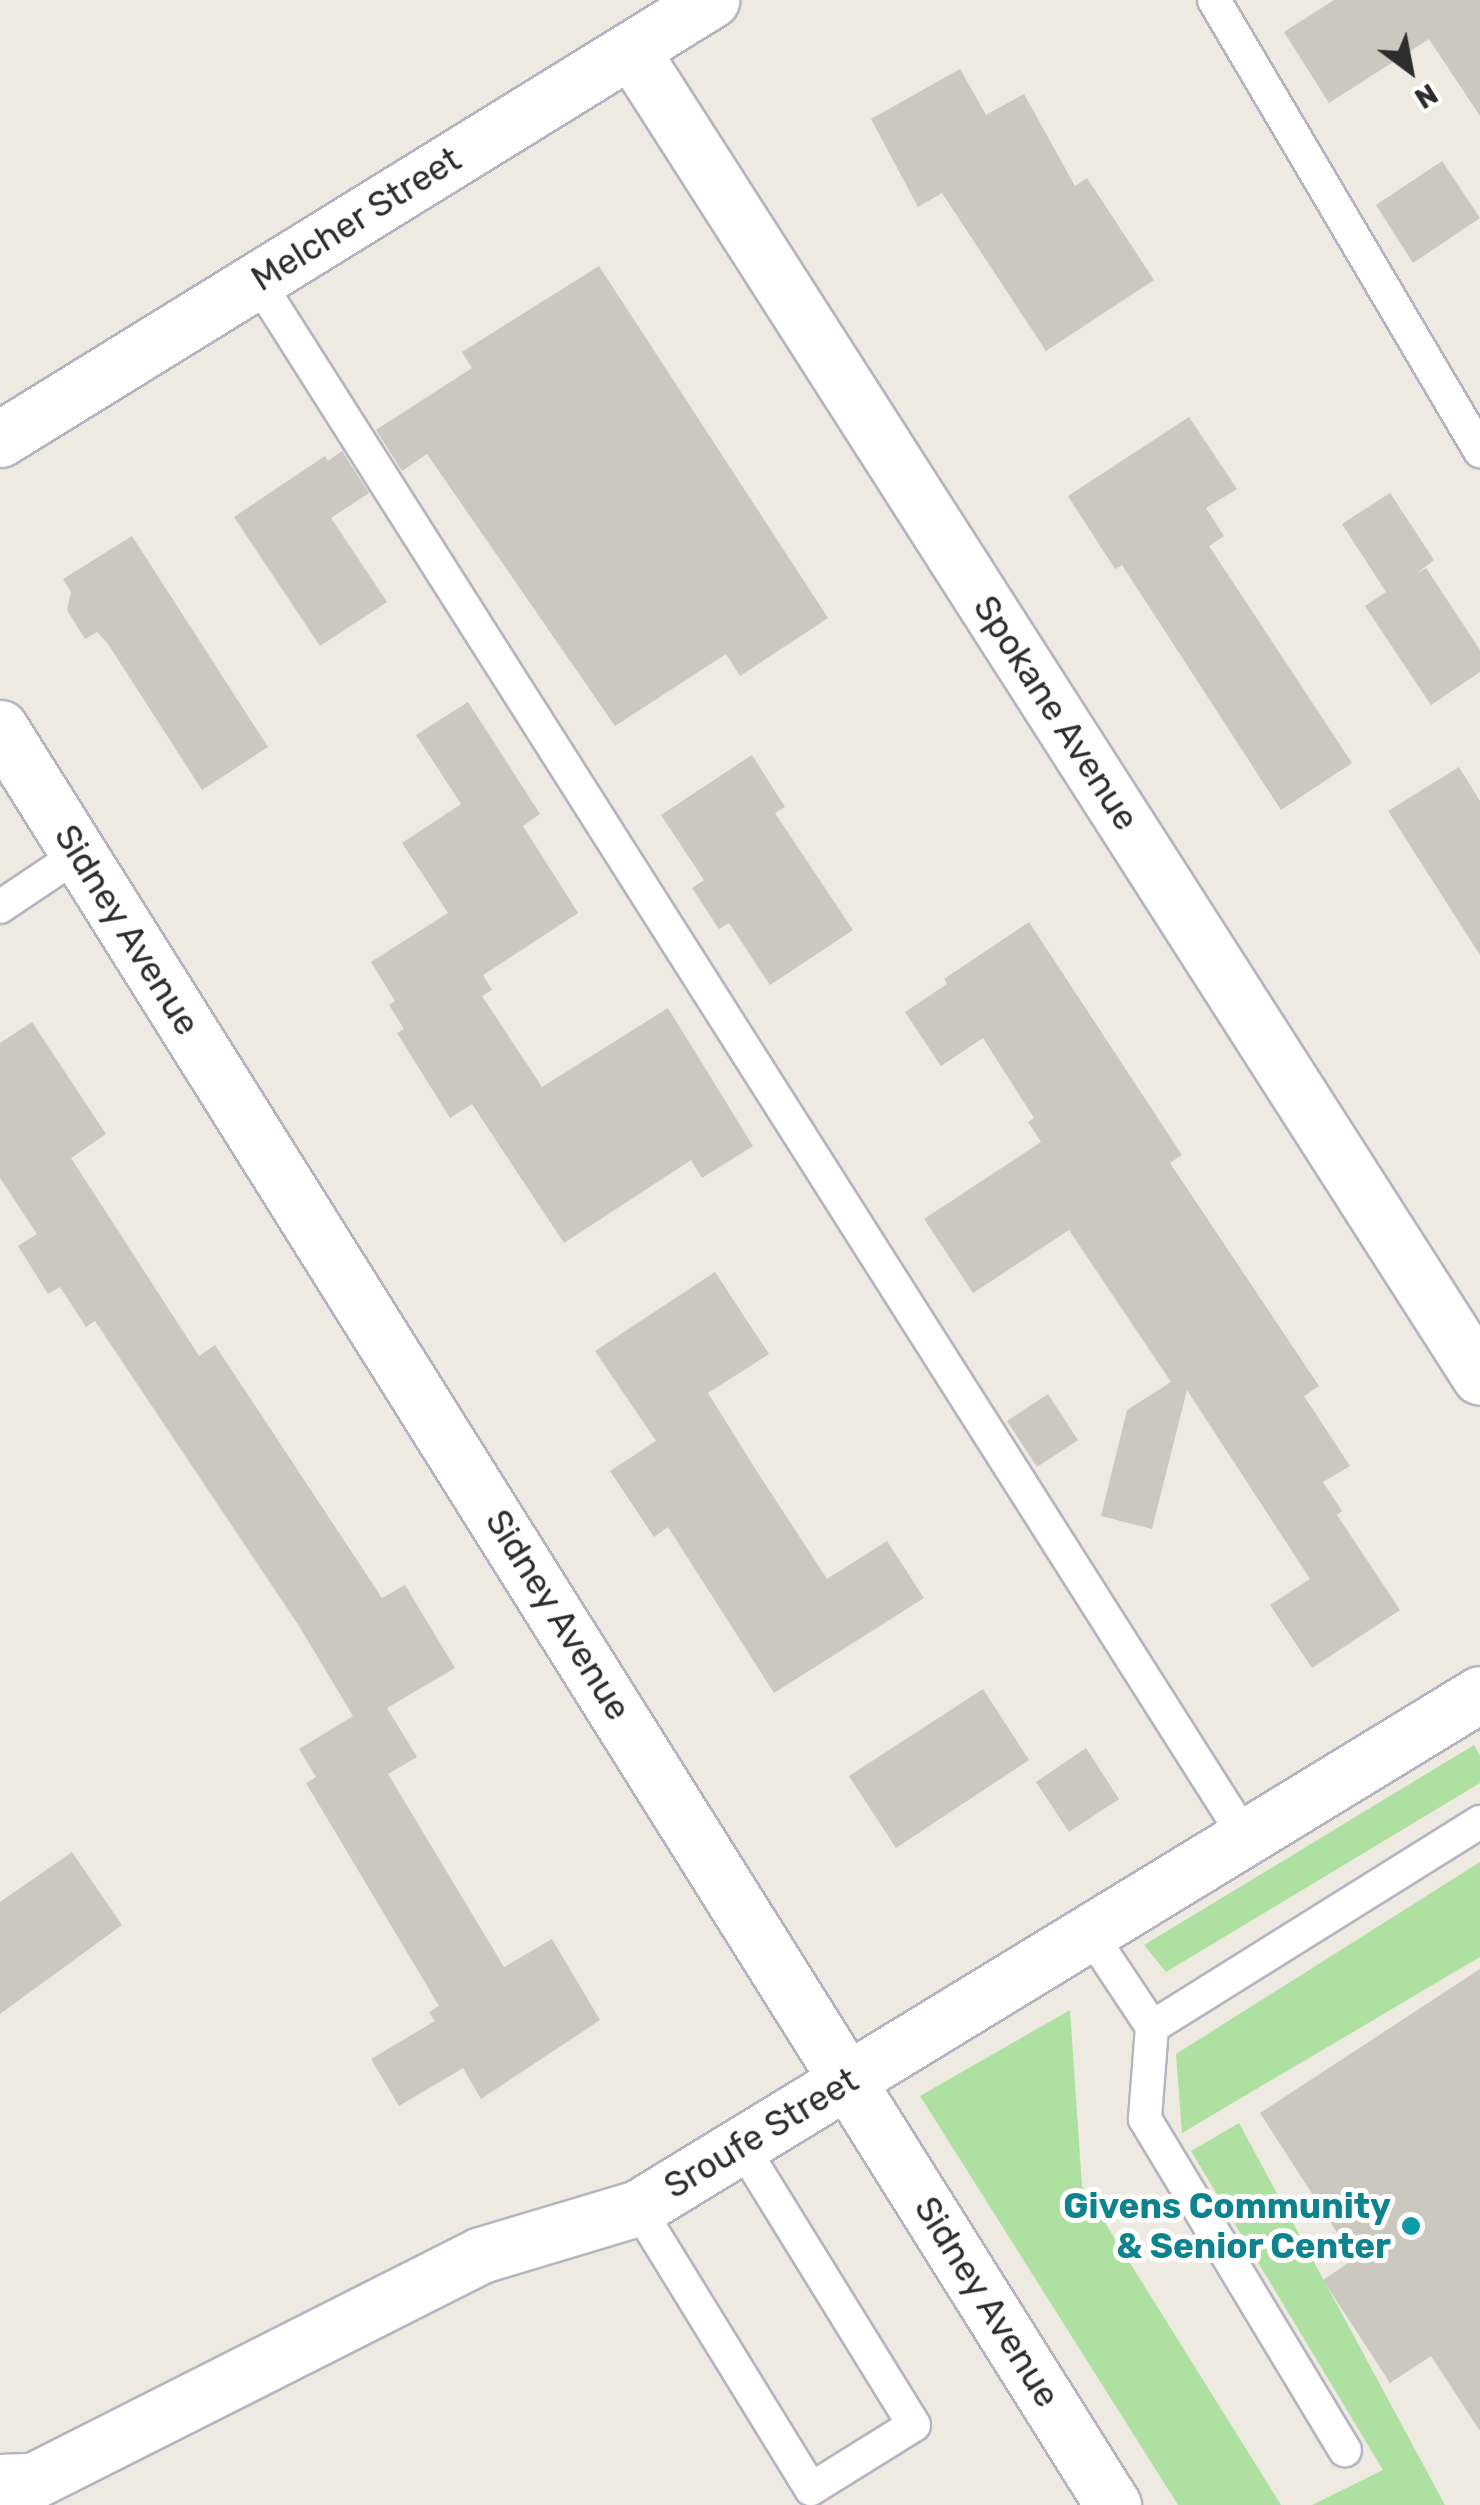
<!DOCTYPE html>
<html>
<head>
<meta charset="utf-8">
<style>
	body { margin:0 }
	#map { position:relative; width:1480px; height:2505px; overflow:hidden; background:#eeeae1; font-family:Rubik,sans-serif }
	div>[style] { position:absolute }
	[style*='--x'] { left:calc(var(--x)*1px); top:calc(var(--y)*1px); width:calc(var(--w)*1px); rotate:calc(var(--a)*1deg) }
	.green>* { inset:0; background:#aee1a1 }
	.building>* { inset:0; background:#cac8bf }
	.roads { filter:drop-shadow(2px 0 #b4b5c0) drop-shadow(-2px 0 #b4b5c0) drop-shadow(0 2px #b4b5c0) drop-shadow(0 -2px #b4b5c0) }
	.lane>* { height:32px; margin:-16px; padding:0 16px; transform-origin:16px; border-radius:16px; background:#fff }
	.street>* { height:55px; margin:-27.5px; padding:0 27.5px; transform-origin:27.5px; border-radius:27.5px; background:#fff }
	.secondary>* { height:55px; margin:-27.5px; padding:0 27.5px; transform-origin:27.5px; border-radius:27.5px; background:#fff }
	.dots>* { width:28px; height:28px; translate:-50% -50%; box-sizing:border-box; border:5px solid #fff; border-radius:50% }
	span { translate:-50% -50%; white-space:nowrap; text-align:center; line-height:1.15; -webkit-text-stroke:10px #fff; paint-order:stroke }
	.street-label { font-size:35px; color:#2d2d2d }
	.culture-label { font-size:35px; color:#0d838f; font-weight:700 }
	.right { translate:-100% -50%; text-align:right }
	.north { position:absolute; left:1360px; top:20px; width:100px; height:100px; -webkit-text-stroke:8px #fff; paint-order:stroke; rotate:148deg; font-size:28px; font-weight:700; line-height:40px; text-align:center; color:#2d2d2d }
	.north::after { content:''; display:block; margin:auto; width:35px; height:45px; background:#2d2d2d; clip-path:polygon(50% 0,100% 100%,50% 72%,0 100%) }
</style>
</head>
<body>
<div id="map">
	<div class="green">
		<div style="clip-path:polygon(1474px 1745px,1480px 1756px,1480px 1783px,1166px 1972px,1144px 1945px)"></div>
		<div style="clip-path:polygon(1480px 1862px,1480px 1957px,1182px 2133px,1176px 2054px)"></div>
		<div style="clip-path:polygon(1070px 2010px,1082px 2186px,1281px 2505px,1178px 2505px,920px 2096px)"></div>
		<div style="clip-path:polygon(1239px 2123px,1445px 2505px,1312px 2505px,1383px 2470px,1191px 2151px)"></div>
	</div>
	<div class="building">
		<div style="clip-path:polygon(1334px 0,1480px 0,1480px 116px,1429px 39px,1329px 103px,1284px 32px)"></div>
		<div style="clip-path:polygon(960px 69px,986px 115px,1024px 94px,1075px 186px,1087px 178px,1154px 280px,1046px 351px,942px 193px,918px 207px,871px 119px)"></div>
		<div style="clip-path:polygon(1442px 161px,1480px 218px,1413px 263px,1376px 205px)"></div>
		<div style="clip-path:polygon(599px 266px,828px 618px,740px 676px,726px 654px,615px 726px,427px 454px,402px 471px,376px 430px,472px 368px,462px 352px)"></div>
		<div style="clip-path:polygon(1189px 417px,1237px 489px,1206px 508px,1224px 536px,1209px 546px,1352px 763px,1281px 810px,1122px 565px,1115px 569px,1068px 496px)"></div>
		<div style="clip-path:polygon(342px 451px,369px 493px,331px 518px,387px 602px,320px 646px,234px 517px,325px 456px,328px 461px)"></div>
		<div style="clip-path:polygon(1390px 493px,1434px 560px,1416px 574px,1426px 568px,1480px 650px,1480px 672px,1431px 705px,1365px 606px,1386px 592px,1342px 524px)"></div>
		<div style="clip-path:polygon(132px 536px,268px 747px,202px 790px,108px 644px,97px 632px,85px 639px,67px 610px,71px 592px,63px 579px)"></div>
		<div style="clip-path:polygon(468px 702px,540px 814px,523px 826px,578px 913px,483px 975px,492px 990px,482px 996px,542px 1087px,668px 1008px,753px 1146px,702px 1178px,691px 1160px,564px 1243px,472px 1104px,450px 1118px,397px 1033px,404px 1029px,389px 1005px,395px 1001px,371px 962px,448px 913px,402px 843px,461px 804px,416px 735px)"></div>
		<div style="clip-path:polygon(752px 755px,785px 807px,775px 813px,853px 930px,770px 985px,729px 923px,719px 929px,692px 888px,704px 880px,661px 815px)"></div>
		<div style="clip-path:polygon(1459px 767px,1480px 801px,1480px 955px,1388px 811px)"></div>
		<div style="clip-path:polygon(1029px 922px,1182px 1155px,1170px 1163px,1319px 1386px,1304px 1396px,1350px 1466px,1323px 1482px,1342px 1511px,1337px 1515px,1400px 1610px,1312px 1668px,1270px 1605px,1310px 1579px,1187px 1390px,1152px 1529px,1101px 1516px,1127px 1410px,1171px 1382px,1069px 1230px,973px 1293px,924px 1219px,1041px 1142px,1028px 1122px,1034px 1118px,983px 1038px,941px 1066px,905px 1012px,947px 984px,944px 979px)"></div>
		<div style="clip-path:polygon(32px 1022px,106px 1134px,71px 1158px,199px 1356px,215px 1345px,382px 1598px,405px 1585px,455px 1668px,387px 1708px,417px 1757px,388px 1774px,504px 1967px,552px 1939px,600px 2020px,481px 2099px,463px 2068px,399px 2106px,371px 2059px,435px 2021px,429px 2012px,439px 2006px,306px 1783px,316px 1777px,299px 1749px,353px 1716px,299px 1626px,95px 1321px,86px 1327px,60px 1287px,48px 1294px,18px 1246px,37px 1234px,0 1178px,0 1043px)"></div>
		<div style="clip-path:polygon(715px 1272px,769px 1354px,708px 1393px,756px 1470px,827px 1579px,887px 1541px,924px 1598px,774px 1693px,668px 1527px,654px 1537px,610px 1471px,656px 1441px,595px 1351px)"></div>
		<div style="clip-path:polygon(1048px 1394px,1078px 1440px,1037px 1467px,1007px 1421px)"></div>
		<div style="clip-path:polygon(983px 1689px,1029px 1760px,896px 1848px,849px 1776px)"></div>
		<div style="clip-path:polygon(1086px 1748px,1119px 1799px,1069px 1832px,1036px 1782px)"></div>
		<div style="clip-path:polygon(72px 1852px,122px 1925px,0 2014px,0 1902px)"></div>
		<div style="clip-path:polygon(1480px 1969px,1480px 2431px,1431px 2356px,1390px 2383px,1323px 2280px,1354px 2259px,1260px 2113px)"></div>
	</div>
	<div class="roads">
		<div class="lane">
			<div style="--x:1214;--y:0;--w:524;--a:59.47"></div>
			<div style="--x:257;--y:280;--w:1844;--a:57.6"></div>
			<div style="--x:0;--y:907;--w:95;--a:-33.9"></div>
			<div style="--x:1089;--y:1932;--w:114;--a:56.4"></div>
			<div style="--x:1152;--y:2027;--w:92;--a:94.4"></div>
			<div style="--x:1145;--y:2119;--w:387;--a:58.9"></div>
			<div style="--x:1152;--y:2027;--w:387;--a:-32"></div>
			<div style="--x:638;--y:2208;--w:330;--a:58.4"></div>
			<div style="--x:811;--y:2489;--w:121;--a:-31.9"></div>
			<div style="--x:914;--y:2425;--w:329;--a:-121.7"></div>
		</div>
		<div class="street">
			<div style="--x:631;--y:50;--w:1575;--a:57.39"></div>
			<div style="--x:0;--y:439;--w:836;--a:-31.69"></div>
			<div style="--x:0;--y:2482;--w:33;--a:-2"></div>
			<div style="--x:33;--y:2481;--w:502;--a:-26.77"></div>
			<div style="--x:481;--y:2255;--w:164;--a:-16.7"></div>
			<div style="--x:638;--y:2208;--w:986;--a:-31.4"></div>
		</div>
		<div class="secondary">
			<div style="--x:0;--y:728;--w:2097;--a:57.94"></div>
		</div>
	</div>
	<div class="dots">
		<div style="left:1411px;top:2226px;background:#0f9aa8"></div>
	</div>
	<div class="street-label">
		<span style="left:356px;top:219px;rotate:-32deg">Melcher Street</span>
		<span style="left:1056px;top:713px;rotate:57deg">Spokane Avenue</span>
		<span style="left:127px;top:930px;rotate:58deg">Sidney Avenue</span>
		<span style="left:558px;top:1615px;rotate:58deg">Sidney Avenue</span>
		<span style="left:761px;top:2133px;rotate:-31deg">Sroufe Street</span>
		<span style="left:987px;top:2302px;rotate:58deg">Sidney Avenue</span>
	</div>
	<div class="culture-label">
		<span class="right" style="left:1391px;top:2226px">Givens Community<br>&amp; Senior Center</span>
	</div>
	<div class="north">N</div>
</div>
</body>
</html>
